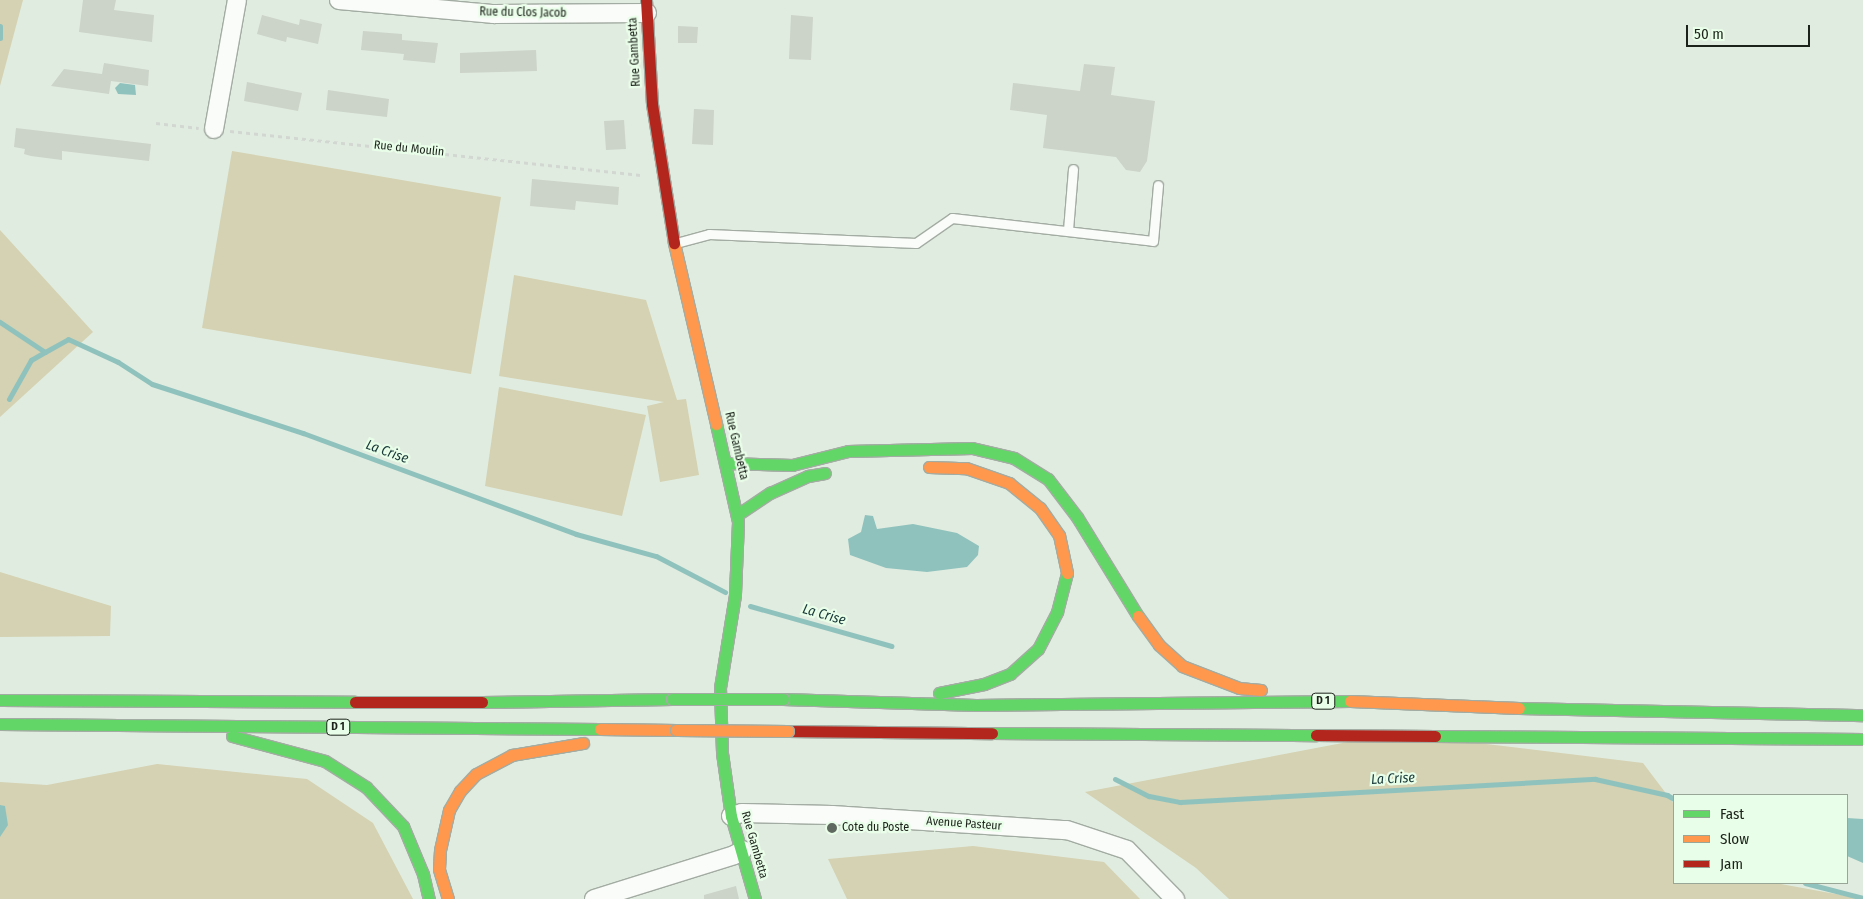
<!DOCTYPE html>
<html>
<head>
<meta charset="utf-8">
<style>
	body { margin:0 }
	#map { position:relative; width:1863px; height:899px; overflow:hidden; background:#e1ece0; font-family:"Fira Sans Condensed",sans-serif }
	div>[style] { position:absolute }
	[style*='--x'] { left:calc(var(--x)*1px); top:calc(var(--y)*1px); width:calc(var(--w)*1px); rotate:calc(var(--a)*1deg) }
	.green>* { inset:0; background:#d4d2b2 }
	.water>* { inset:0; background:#90c2bd }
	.stream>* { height:5px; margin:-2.5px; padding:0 2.5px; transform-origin:2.5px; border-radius:2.5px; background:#90c2bd }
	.building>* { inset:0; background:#ccd3c8 }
	.path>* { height:3px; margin-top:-1.5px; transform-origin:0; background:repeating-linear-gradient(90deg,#d3d7d2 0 4px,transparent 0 8px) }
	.roads { filter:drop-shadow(1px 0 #a3aca2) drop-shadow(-1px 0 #a3aca2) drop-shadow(0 1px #a3aca2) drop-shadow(0 -1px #a3aca2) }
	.lane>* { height:9px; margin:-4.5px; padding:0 4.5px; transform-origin:4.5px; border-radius:4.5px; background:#fafcfa }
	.street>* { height:18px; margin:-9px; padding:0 9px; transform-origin:9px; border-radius:9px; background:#fafcfa }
	.fast>* { height:11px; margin:-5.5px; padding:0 5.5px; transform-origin:5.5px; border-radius:5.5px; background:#63d668 }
	.slow>* { height:11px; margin:-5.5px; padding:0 5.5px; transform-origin:5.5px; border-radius:5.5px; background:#ff974d }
	.jam>* { height:11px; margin:-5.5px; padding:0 5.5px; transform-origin:5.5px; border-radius:5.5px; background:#b3261e }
	.bridges { filter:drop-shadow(1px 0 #a3aca2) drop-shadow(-1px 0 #a3aca2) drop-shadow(0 1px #a3aca2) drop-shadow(0 -1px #a3aca2) }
	.fast-bridge>* { height:11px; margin:-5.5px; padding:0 5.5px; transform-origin:5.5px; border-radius:5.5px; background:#63d668 }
	.slow-bridge>* { height:11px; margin:-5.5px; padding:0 5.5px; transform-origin:5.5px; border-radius:5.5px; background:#ff974d }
	.dots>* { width:14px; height:14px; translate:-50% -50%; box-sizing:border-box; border:2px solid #e9fee8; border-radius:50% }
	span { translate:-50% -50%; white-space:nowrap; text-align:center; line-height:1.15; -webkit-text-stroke:4.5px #e9fee8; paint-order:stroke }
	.shield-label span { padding:1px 4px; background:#e9fee8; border:1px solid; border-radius:4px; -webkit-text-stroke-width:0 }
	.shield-label { font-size:11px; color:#1b221a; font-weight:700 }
	.street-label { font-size:12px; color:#1b221a }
	.poi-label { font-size:12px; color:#1b221a }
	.left { translate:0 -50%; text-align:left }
	.water-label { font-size:14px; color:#173838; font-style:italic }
	.legend { position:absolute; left:1673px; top:794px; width:175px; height:90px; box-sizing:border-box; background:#e9fee8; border:1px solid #97a696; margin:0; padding:6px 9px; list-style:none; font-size:15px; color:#1b221a }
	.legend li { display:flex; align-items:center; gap:10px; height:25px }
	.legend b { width:25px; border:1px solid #97a696 }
	.scale { position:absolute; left:1686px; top:25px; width:124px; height:22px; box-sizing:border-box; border:2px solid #1b221a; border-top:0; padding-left:6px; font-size:15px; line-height:18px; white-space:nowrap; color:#1b221a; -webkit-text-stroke:4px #e9fee8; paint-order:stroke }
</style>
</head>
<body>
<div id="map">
	<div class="green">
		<div style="clip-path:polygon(0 0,23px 0,0 86px)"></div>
		<div style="clip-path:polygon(232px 151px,501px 197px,471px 374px,202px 328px)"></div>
		<div style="clip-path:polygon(0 230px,93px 332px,0 417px)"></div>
		<div style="clip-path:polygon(514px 275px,646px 300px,677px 400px,686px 399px,699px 475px,660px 482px,647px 406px,664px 402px,499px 376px)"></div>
		<div style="clip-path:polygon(499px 387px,646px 415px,622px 516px,485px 486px)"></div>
		<div style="clip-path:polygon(0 572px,111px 606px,110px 636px,0 637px)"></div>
		<div style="clip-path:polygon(1395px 733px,1643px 763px,1674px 804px,1674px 883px,1775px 883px,1863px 899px,1229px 899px,1196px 868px,1085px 792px)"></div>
		<div style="clip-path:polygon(157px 764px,307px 779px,373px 823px,413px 899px,0 899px,0 782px,47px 785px)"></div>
		<div style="clip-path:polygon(973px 846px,1104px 862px,1140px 899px,847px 899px,828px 859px)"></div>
	</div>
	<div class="water">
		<div style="clip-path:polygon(120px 83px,135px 85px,136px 95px,118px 94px,115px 88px)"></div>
		<div style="clip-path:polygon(865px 515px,873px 516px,877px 529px,913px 524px,957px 533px,979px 546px,978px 555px,967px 567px,927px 572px,886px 568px,850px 555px,848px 539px,861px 532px)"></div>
		<div style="clip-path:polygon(0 805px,5px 806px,8px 825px,0 837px)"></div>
		<div style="clip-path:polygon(1847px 818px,1863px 819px,1863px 863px,1847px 856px)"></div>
	</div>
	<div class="stream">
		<div style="--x:0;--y:26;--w:12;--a:90"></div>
		<div style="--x:0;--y:322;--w:54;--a:33.7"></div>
		<div style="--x:45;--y:352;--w:26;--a:-29"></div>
		<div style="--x:68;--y:339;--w:55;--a:24.7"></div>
		<div style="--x:118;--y:362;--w:40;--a:32.9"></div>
		<div style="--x:152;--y:384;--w:159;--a:18"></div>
		<div style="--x:303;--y:433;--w:291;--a:20.3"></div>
		<div style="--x:576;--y:534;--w:83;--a:15.4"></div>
		<div style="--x:656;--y:556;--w:78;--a:27.6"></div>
		<div style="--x:9;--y:399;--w:45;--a:-60.6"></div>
		<div style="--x:31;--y:360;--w:16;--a:-30"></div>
		<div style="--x:750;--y:606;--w:147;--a:15.8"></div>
		<div style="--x:1115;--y:779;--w:38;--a:27"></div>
		<div style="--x:1149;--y:796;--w:32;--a:11"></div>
		<div style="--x:1180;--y:802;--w:416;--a:-3.2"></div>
		<div style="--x:1595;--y:779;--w:74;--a:12.5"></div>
		<div style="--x:1667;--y:795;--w:8;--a:30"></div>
		<div style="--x:1805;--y:883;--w:60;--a:14.5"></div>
	</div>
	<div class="building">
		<div style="clip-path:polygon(83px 0,116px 0,114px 10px,154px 15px,152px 42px,79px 32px)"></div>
		<div style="clip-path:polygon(262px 15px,299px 25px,300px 19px,322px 24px,318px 44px,287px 37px,286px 42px,257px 34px)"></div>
		<div style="clip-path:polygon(791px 15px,813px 17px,811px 60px,789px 59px)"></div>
		<div style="clip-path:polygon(678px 26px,698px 27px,697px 43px,678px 43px)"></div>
		<div style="clip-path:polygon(363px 31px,402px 34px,402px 40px,438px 43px,435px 63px,403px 60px,404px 54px,361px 50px)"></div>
		<div style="clip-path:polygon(536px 50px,537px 71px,460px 73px,460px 53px)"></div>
		<div style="clip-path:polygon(104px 63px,149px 70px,148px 86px,111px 81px,109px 94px,51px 86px,64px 69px,102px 74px)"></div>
		<div style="clip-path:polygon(1084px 64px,1115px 67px,1111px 95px,1155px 101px,1147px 161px,1140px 172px,1126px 170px,1116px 157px,1043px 148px,1047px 115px,1010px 110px,1013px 83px,1080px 91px)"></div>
		<div style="clip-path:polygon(247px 82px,302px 93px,298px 111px,244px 101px)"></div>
		<div style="clip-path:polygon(328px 90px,389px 99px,387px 117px,326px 110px)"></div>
		<div style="clip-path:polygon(694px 109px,714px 110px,713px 145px,692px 144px)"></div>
		<div style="clip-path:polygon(624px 120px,626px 149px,606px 150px,604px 121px)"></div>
		<div style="clip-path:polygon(16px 128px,151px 144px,149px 161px,62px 151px,62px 160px,31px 156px,24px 154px,25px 149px,14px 147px)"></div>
		<div style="clip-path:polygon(532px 179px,619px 187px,618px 205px,576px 201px,575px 210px,530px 206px)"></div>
		<div style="clip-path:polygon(736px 886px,739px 899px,704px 899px,704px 895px)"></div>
	</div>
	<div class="path">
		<div style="--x:156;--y:123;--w:43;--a:6.6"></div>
		<div style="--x:230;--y:131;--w:413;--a:6.1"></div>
	</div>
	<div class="roads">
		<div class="lane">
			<div style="--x:1068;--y:230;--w:61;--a:-85.3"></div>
			<div style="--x:676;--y:243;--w:34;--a:-15"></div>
			<div style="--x:709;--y:234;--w:207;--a:2.5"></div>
			<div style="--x:916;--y:243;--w:44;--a:-34.8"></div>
			<div style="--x:952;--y:218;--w:202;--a:6.5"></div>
			<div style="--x:1153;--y:241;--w:56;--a:-84.9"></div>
		</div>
		<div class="street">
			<div style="--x:339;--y:0;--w:156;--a:5.2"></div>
			<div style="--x:494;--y:14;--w:153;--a:-0.4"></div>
			<div style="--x:214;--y:129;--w:131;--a:-79.9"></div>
			<div style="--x:731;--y:816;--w:11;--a:-15"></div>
			<div style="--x:742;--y:813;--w:90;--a:1.3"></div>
			<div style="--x:832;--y:815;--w:235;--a:3.7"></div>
			<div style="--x:1067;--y:830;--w:63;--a:18.4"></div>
			<div style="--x:1127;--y:850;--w:69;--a:45.6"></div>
			<div style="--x:594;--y:899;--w:147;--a:-17.4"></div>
			<div style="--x:734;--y:855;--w:10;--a:-29"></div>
		</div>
		<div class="fast">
			<div style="--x:716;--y:424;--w:100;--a:77.3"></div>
			<div style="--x:738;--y:522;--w:73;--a:92.4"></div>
			<div style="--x:735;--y:595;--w:94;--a:99.2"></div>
			<div style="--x:720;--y:688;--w:65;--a:88.2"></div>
			<div style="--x:722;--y:753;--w:64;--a:81.9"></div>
			<div style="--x:731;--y:816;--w:86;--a:73.9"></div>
			<div style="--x:726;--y:463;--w:66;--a:1.7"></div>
			<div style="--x:792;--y:465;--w:58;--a:-14"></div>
			<div style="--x:848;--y:451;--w:124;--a:-1.4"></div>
			<div style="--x:972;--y:448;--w:43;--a:13.4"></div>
			<div style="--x:1014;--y:458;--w:40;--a:32"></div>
			<div style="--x:1048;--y:479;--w:48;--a:52.7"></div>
			<div style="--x:1077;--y:517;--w:116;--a:58.4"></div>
			<div style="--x:737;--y:515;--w:40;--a:-34"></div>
			<div style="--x:770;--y:493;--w:42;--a:-24.1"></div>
			<div style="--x:808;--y:476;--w:17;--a:-10"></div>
			<div style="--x:939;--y:693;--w:46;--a:-11.3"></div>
			<div style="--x:984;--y:684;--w:28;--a:-21"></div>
			<div style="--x:1010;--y:674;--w:38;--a:-42"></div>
			<div style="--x:1038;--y:649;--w:42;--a:-62.8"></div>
			<div style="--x:1057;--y:612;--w:40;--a:-75.6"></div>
			<div style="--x:783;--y:699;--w:193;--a:1.8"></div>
			<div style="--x:976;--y:705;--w:374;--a:-0.6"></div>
			<div style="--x:0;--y:700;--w:355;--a:0.3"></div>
			<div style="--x:482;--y:702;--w:190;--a:-0.9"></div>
			<div style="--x:1519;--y:708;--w:344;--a:1.2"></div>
			<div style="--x:0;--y:724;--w:600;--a:0.48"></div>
			<div style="--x:992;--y:733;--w:324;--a:0.4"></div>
			<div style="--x:232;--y:736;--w:96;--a:15"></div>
			<div style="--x:325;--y:761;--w:49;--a:32.4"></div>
			<div style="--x:366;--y:787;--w:54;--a:46.5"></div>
			<div style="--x:403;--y:826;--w:52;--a:67.4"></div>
			<div style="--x:423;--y:874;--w:26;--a:77"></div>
			<div style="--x:1435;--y:736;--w:428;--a:0.4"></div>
		</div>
		<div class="slow">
			<div style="--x:674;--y:243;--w:186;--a:76.9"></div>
			<div style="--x:929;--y:467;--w:37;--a:2"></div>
			<div style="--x:966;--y:468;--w:46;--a:19.2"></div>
			<div style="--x:1009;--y:483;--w:40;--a:39"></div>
			<div style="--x:1040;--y:508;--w:33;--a:55"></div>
			<div style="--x:1059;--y:535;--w:39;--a:78"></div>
			<div style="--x:1138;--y:616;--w:36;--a:54"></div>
			<div style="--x:1159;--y:645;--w:31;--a:42"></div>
			<div style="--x:1182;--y:666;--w:61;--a:21.1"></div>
			<div style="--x:1239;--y:688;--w:22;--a:5"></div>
			<div style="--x:1350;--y:701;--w:169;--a:2.4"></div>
			<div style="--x:600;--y:729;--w:76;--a:0.8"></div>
			<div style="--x:448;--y:899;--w:31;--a:-107"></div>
			<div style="--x:439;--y:869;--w:19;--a:-87"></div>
			<div style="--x:440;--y:850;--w:41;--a:-77.3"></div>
			<div style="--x:449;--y:810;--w:22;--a:-60"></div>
			<div style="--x:460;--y:791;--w:23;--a:-47"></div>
			<div style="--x:476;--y:774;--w:41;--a:-27.8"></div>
			<div style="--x:512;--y:755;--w:72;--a:-9.6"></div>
		</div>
		<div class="jam">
			<div style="--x:646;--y:0;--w:104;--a:86.7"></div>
			<div style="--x:652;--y:104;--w:141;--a:81"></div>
			<div style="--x:355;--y:702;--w:127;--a:0"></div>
			<div style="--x:788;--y:731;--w:204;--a:0.6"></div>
			<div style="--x:1316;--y:735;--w:119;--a:0.5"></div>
		</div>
	</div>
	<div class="bridges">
		<div class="fast-bridge">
			<div style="--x:672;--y:699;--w:111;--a:0"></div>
		</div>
		<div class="slow-bridge">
			<div style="--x:676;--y:730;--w:112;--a:0.5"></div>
		</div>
	</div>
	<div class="dots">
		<div style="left:832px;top:828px;background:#60695f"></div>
	</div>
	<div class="shield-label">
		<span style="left:1323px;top:701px">D 1</span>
		<span style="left:338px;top:727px">D 1</span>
	</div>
	<div class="street-label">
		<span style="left:523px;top:13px;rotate:1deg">Rue du Clos Jacob</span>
		<span style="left:635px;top:52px;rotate:-93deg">Rue Gambetta</span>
		<span style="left:409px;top:149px;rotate:6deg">Rue du Moulin</span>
		<span style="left:736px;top:446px;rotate:77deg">Rue Gambetta</span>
		<span style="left:964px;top:824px;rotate:4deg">Avenue Pasteur</span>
		<span style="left:754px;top:845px;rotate:74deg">Rue Gambetta</span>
	</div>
	<div class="poi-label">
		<span class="left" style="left:842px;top:828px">Cote du Poste</span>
	</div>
	<div class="water-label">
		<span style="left:387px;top:452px;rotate:20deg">La Crise</span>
		<span style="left:824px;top:615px;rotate:16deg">La Crise</span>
		<span style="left:1393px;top:779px;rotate:-3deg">La Crise</span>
	</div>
	<ul class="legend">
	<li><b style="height:6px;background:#63d668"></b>Fast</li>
	<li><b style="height:6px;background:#ff974d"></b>Slow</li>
	<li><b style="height:6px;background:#b3261e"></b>Jam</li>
	</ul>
	<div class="scale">50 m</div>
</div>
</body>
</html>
